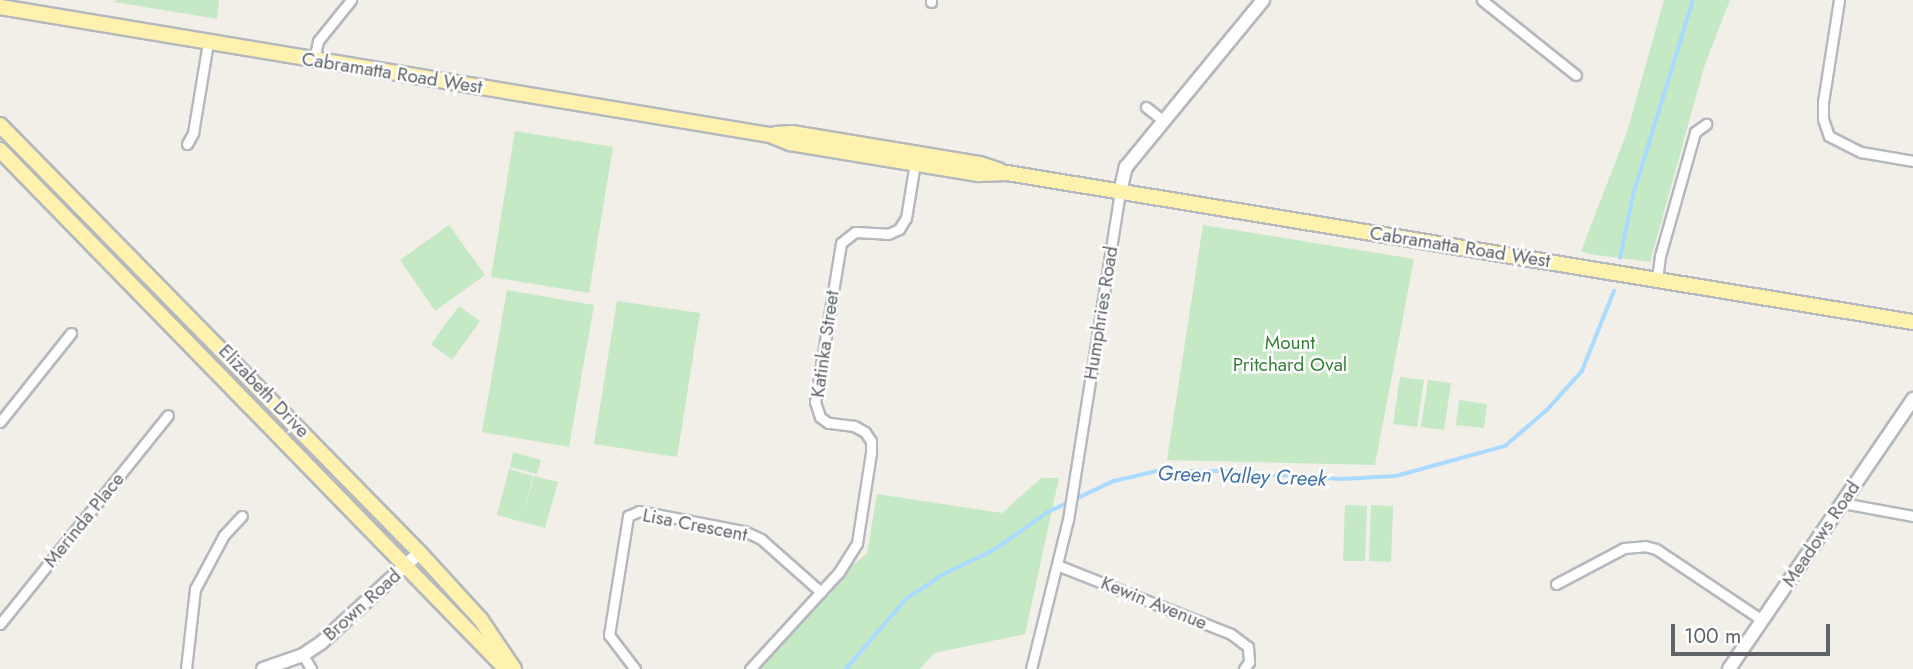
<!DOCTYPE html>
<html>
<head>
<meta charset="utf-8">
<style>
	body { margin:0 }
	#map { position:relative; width:1913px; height:669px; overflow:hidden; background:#f1efe8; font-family:Jost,sans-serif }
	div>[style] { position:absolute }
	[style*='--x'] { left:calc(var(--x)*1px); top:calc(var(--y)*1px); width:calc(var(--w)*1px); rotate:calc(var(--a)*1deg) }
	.green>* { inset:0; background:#c5e8c5 }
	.stream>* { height:3.5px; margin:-1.75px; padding:0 1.75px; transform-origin:1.75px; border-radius:1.75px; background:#aadaff }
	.roads { filter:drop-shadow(2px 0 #b5b8bc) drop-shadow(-2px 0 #b5b8bc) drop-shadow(0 2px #b5b8bc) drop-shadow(0 -2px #b5b8bc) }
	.street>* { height:9px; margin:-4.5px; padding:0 4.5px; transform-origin:4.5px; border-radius:4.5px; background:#fff }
	.secondary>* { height:12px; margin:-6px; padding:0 6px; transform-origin:6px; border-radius:6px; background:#fff }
	.primary>* { height:14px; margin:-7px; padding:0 7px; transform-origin:7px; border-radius:7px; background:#fff2af }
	span { translate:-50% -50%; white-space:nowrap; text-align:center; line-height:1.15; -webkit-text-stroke:5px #fff; paint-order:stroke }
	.street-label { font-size:19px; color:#5f6368 }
	.park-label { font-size:19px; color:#348238 }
	.water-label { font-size:21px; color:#4174aa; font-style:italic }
	.scale { position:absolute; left:1671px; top:624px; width:159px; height:32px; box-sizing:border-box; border:4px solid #5f6368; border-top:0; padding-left:9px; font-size:21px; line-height:24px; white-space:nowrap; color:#5f6368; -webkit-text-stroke:5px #fff; paint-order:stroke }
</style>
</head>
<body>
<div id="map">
	<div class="green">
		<div style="clip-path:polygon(117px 0,219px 0,217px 19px,114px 2px)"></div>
		<div style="clip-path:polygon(1664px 0,1730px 0,1705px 64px,1650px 262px,1589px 254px,1581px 251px,1627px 132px)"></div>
		<div style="clip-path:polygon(515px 131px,613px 147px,589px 293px,491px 277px)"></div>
		<div style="clip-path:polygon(449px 225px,485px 275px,435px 311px,400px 260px)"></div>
		<div style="clip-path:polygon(1203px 225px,1414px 259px,1375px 465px,1167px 460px)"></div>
		<div style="clip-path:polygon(507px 290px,594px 305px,569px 447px,482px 432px)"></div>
		<div style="clip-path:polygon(617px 301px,700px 313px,677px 457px,594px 444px)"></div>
		<div style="clip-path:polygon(459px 306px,480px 321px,452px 360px,431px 344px)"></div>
		<div style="clip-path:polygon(1400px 377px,1424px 380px,1417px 427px,1393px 424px)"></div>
		<div style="clip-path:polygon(1428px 380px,1451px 383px,1444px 430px,1421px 427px)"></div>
		<div style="clip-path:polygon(1459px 400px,1487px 404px,1484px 428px,1456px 425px)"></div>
		<div style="clip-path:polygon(513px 452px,541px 460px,537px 474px,510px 467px)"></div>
		<div style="clip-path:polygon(509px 469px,533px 476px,522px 520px,534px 476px,558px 482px,545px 528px,497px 515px)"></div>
		<div style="clip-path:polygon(1041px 478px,1059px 478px,1025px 634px,934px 653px,920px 669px,759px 669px,854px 564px,867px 554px,877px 494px,1002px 513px)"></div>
		<div style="clip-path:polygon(1345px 505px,1367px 506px,1365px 561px,1343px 561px)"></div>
		<div style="clip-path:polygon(1371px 505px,1393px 506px,1391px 562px,1369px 561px)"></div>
	</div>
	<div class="stream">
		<div style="--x:1620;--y:258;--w:64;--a:-78.3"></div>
		<div style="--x:1633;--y:195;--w:204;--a:-72.9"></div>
		<div style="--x:846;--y:669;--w:92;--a:-49.4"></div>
		<div style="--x:906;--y:599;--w:43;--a:-33.7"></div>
		<div style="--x:942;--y:575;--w:58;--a:-25.7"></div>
		<div style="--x:994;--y:550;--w:66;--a:-35.1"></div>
		<div style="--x:1048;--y:512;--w:73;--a:-25.2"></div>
		<div style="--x:1114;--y:481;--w:44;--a:-13.1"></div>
		<div style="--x:1157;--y:471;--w:60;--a:0"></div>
		<div style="--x:1217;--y:471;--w:125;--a:3.7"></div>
		<div style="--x:1342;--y:479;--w:54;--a:-3.2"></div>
		<div style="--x:1396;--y:476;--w:113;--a:-15.4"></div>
		<div style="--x:1505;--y:446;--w:55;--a:-40.6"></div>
		<div style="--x:1547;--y:410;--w:52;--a:-48.1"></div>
		<div style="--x:1582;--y:371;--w:86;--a:-68.2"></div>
	</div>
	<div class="roads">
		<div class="street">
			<div style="--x:931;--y:0;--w:2;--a:90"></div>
			<div style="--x:1482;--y:0;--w:120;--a:38.6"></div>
			<div style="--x:1839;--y:0;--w:103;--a:98.9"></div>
			<div style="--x:1823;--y:102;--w:17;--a:90"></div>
			<div style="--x:1823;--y:119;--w:18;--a:71"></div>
			<div style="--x:1829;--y:136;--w:36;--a:27"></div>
			<div style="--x:1861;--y:152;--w:53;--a:9.8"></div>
			<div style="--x:314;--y:60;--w:19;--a:-78"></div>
			<div style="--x:318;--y:41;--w:53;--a:-51.2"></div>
			<div style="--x:1146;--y:107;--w:23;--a:38"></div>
			<div style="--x:187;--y:144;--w:13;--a:-61"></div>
			<div style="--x:193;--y:133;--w:92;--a:-80.6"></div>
			<div style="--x:1657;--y:280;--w:24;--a:-83"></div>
			<div style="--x:1660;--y:256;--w:129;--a:-74.2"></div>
			<div style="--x:1695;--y:132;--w:14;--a:-36"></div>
			<div style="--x:0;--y:422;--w:114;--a:-51.4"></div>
			<div style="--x:1842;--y:503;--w:72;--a:10.4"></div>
			<div style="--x:1057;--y:565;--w:187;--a:21.6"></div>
			<div style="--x:1231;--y:634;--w:21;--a:37"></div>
			<div style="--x:1248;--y:647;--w:15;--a:86"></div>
			<div style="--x:1249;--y:662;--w:9;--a:126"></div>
			<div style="--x:1556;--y:584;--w:77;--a:-27.9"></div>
			<div style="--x:1624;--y:548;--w:21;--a:-5"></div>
			<div style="--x:1645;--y:546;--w:11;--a:15"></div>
			<div style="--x:1656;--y:549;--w:128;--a:33.8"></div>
			<div style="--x:0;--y:624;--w:268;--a:-51.2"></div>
			<div style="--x:303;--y:655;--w:16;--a:60"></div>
			<div style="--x:186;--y:669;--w:81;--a:-83.6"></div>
			<div style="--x:195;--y:589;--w:61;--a:-61.8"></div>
			<div style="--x:224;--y:535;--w:26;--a:-47"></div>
			<div style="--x:635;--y:669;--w:43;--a:-127.4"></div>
			<div style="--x:609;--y:635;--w:121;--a:-80.9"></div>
			<div style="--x:628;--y:516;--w:12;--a:-24"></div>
			<div style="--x:639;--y:511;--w:107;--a:10.8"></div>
			<div style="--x:744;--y:531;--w:19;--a:25"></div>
			<div style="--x:761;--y:539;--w:80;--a:41.5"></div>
			<div style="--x:750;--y:669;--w:132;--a:-47.5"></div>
			<div style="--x:839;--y:572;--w:34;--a:-58"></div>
			<div style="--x:857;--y:543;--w:91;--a:-81.2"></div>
			<div style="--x:871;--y:453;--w:12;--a:-90"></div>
			<div style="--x:871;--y:441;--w:11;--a:-124"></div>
			<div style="--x:865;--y:432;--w:13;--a:-151"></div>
			<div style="--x:854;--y:426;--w:26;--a:-173"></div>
			<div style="--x:828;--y:423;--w:10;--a:-143"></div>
			<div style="--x:820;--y:417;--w:16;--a:-108"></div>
			<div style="--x:815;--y:402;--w:161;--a:-80.7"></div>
			<div style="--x:841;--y:243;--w:18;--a:-38"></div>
			<div style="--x:855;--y:232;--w:33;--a:3"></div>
			<div style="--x:888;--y:234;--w:12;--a:-24"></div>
			<div style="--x:899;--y:229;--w:13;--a:-58"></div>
			<div style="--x:906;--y:218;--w:56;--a:-80.7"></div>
			<div style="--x:1031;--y:669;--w:154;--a:-76.1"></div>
			<div style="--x:1068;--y:520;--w:332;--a:-81"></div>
		</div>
		<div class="secondary">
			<div style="--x:1120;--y:192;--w:26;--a:-77"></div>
			<div style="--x:1126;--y:167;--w:216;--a:-50.6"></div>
			<div style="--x:263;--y:669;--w:42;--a:-19.3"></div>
			<div style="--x:303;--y:655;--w:22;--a:-34"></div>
			<div style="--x:321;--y:643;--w:134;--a:-42.6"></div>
			<div style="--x:1729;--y:669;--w:327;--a:-55.7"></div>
		</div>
		<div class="primary">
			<div style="--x:0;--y:7;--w:781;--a:9.44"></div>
			<div style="--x:770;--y:135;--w:22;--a:22"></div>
			<div style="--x:790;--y:143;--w:191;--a:9.4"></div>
			<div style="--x:978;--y:174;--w:29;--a:-2"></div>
			<div style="--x:1007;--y:173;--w:918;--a:9.34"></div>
			<div style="--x:0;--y:125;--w:598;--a:45.54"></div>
			<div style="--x:419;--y:552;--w:92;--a:47.6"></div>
			<div style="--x:481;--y:620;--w:59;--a:56"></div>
			<div style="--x:775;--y:134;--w:17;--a:-3"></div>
			<div style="--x:792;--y:133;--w:191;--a:9.4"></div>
			<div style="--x:980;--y:164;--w:20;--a:18"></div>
			<div style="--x:0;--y:150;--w:725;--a:45.73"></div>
		</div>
	</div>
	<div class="street-label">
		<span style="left:392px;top:73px;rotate:9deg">Cabramatta Road West</span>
		<span style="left:1460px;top:247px;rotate:9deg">Cabramatta Road West</span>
		<span style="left:1101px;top:313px;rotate:-81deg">Humphries Road</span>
		<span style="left:825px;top:344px;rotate:-82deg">Katinka Street</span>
		<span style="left:264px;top:391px;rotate:46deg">Elizabeth Drive</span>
		<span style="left:84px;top:520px;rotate:-51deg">Merinda Place</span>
		<span style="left:695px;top:525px;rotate:11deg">Lisa Crescent</span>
		<span style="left:1821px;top:534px;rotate:-56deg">Meadows Road</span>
		<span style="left:1154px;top:603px;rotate:22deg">Kewin Avenue</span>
		<span style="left:362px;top:605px;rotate:-42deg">Brown Road</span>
	</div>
	<div class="park-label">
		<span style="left:1290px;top:354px">Mount<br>Pritchard Oval</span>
	</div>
	<div class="water-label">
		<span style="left:1242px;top:476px;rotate:2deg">Green Valley Creek</span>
	</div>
	<div class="scale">100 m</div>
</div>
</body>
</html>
